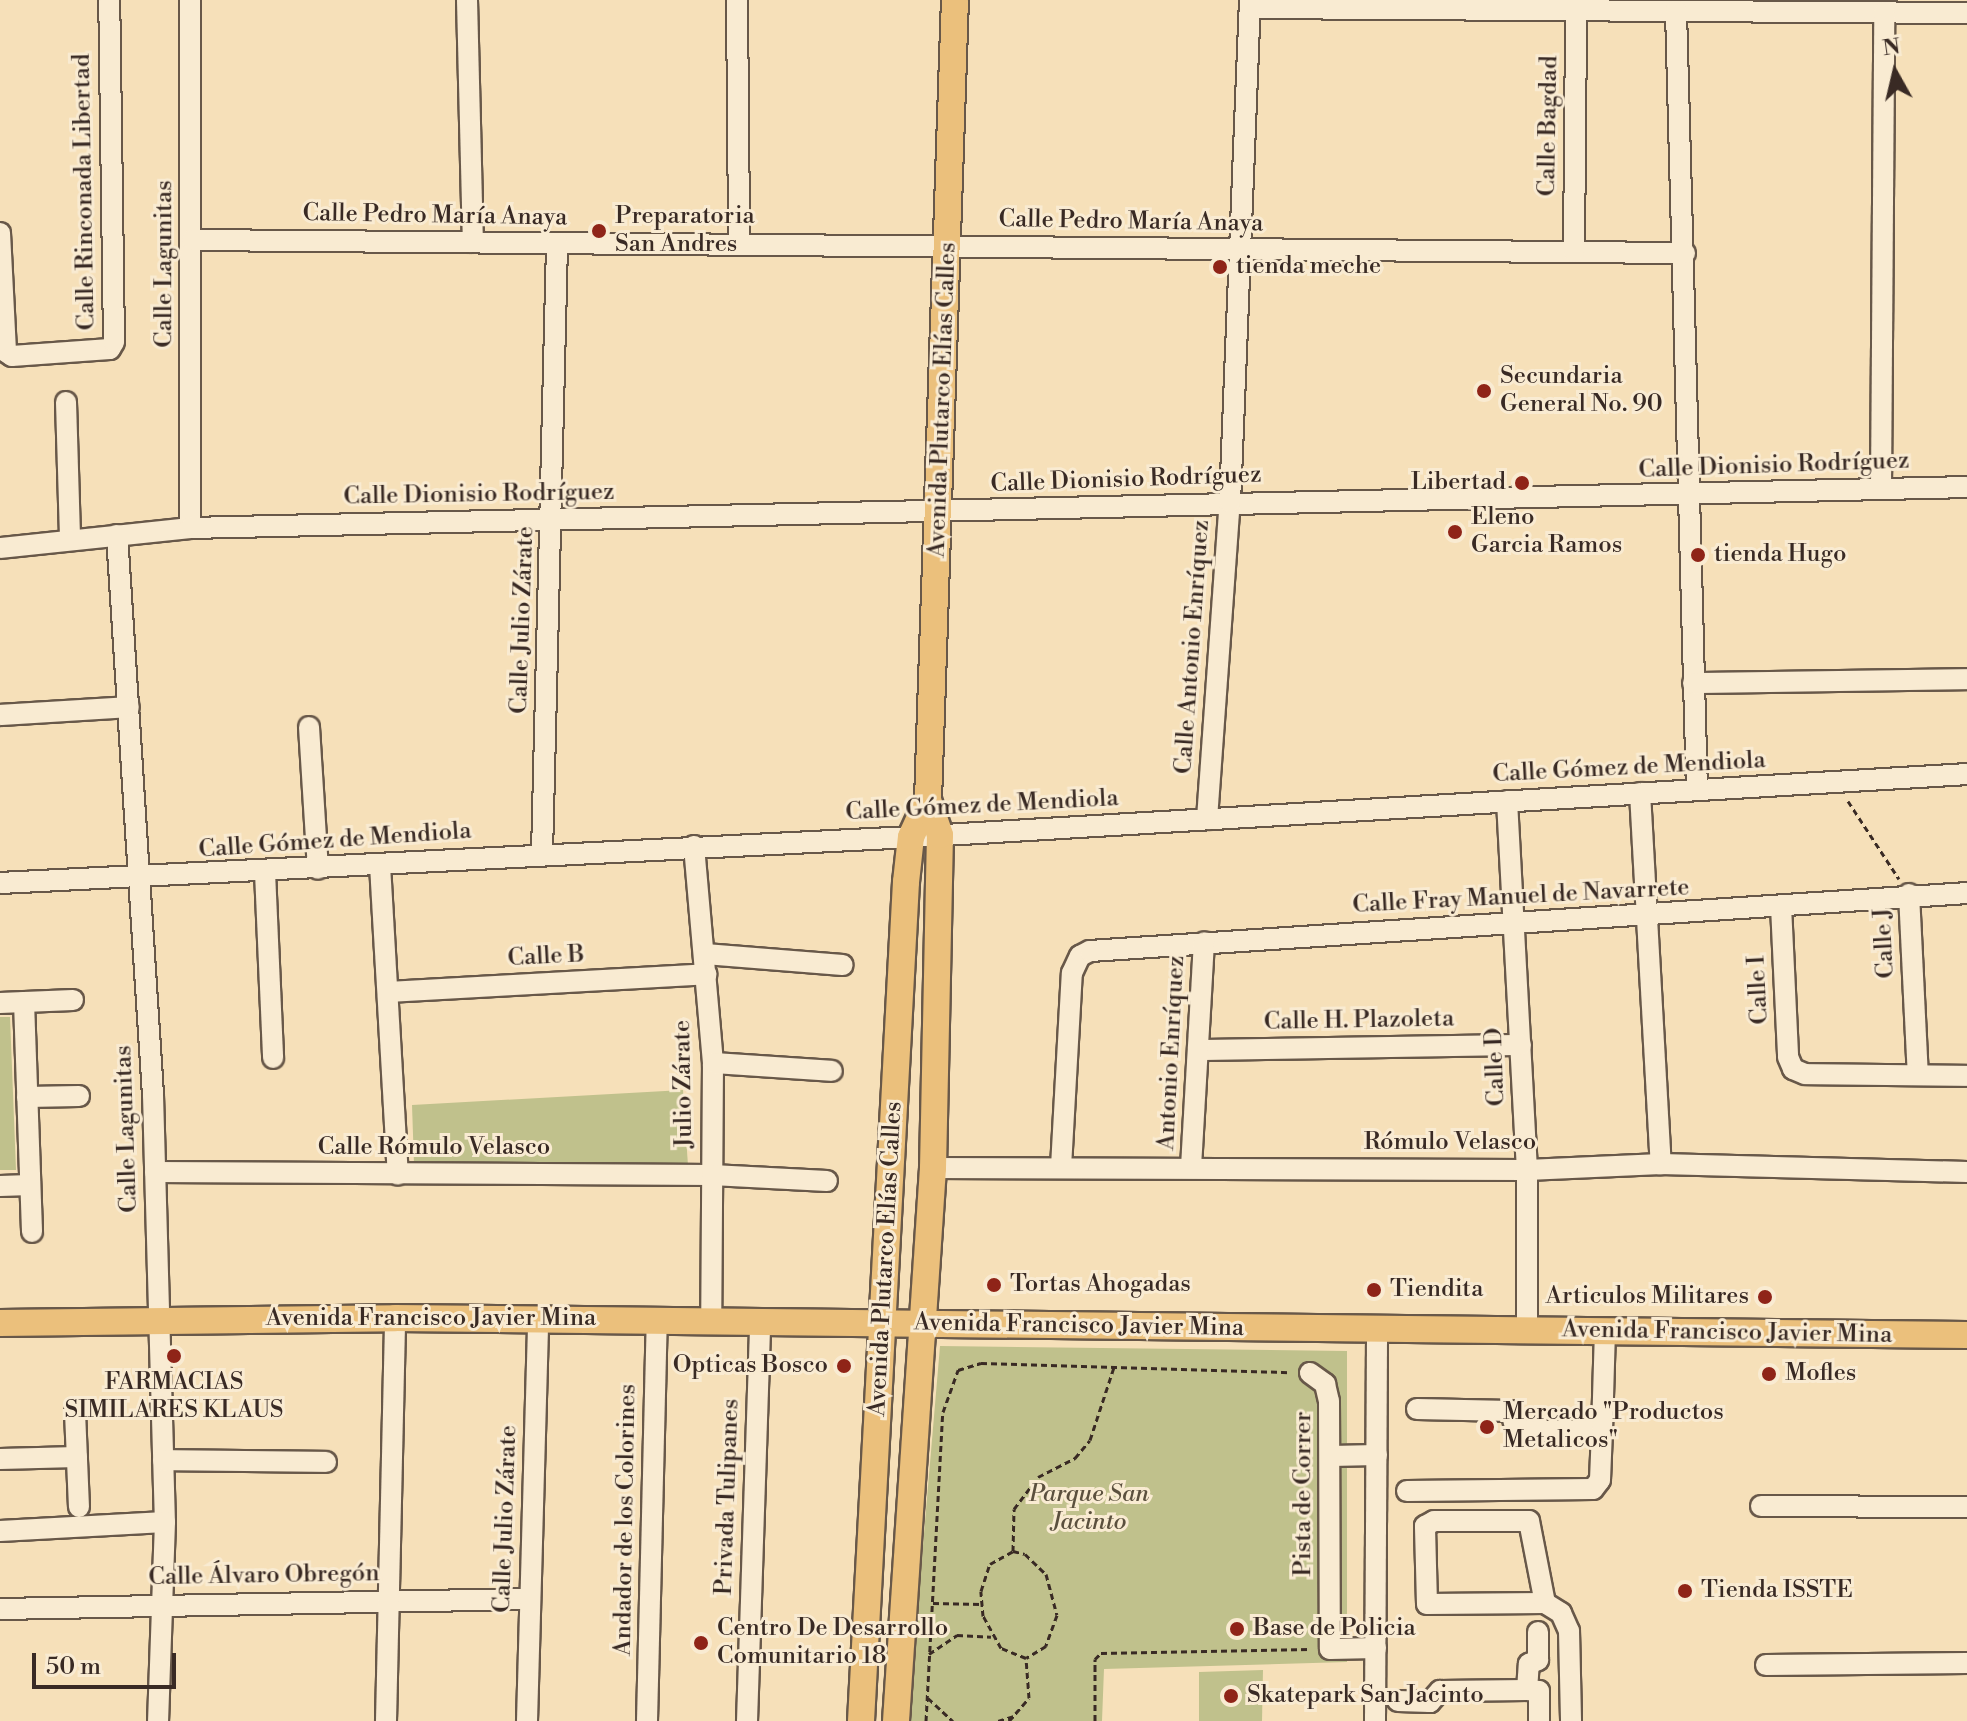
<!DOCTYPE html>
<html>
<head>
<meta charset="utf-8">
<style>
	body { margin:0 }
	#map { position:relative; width:1967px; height:1721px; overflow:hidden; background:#f6e0b9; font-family:"Libre Bodoni",serif }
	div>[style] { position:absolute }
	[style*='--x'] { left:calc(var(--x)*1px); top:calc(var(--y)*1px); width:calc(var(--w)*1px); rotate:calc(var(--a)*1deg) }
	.green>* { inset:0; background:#c0c18c }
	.path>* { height:3px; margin-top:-1.5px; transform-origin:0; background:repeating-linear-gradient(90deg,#392a24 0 6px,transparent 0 10px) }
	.roads { filter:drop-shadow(2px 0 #685849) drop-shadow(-2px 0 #685849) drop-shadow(0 2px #685849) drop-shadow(0 -2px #685849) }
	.minor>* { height:20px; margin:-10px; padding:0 10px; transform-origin:10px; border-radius:10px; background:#f9ebd2 }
	.major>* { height:26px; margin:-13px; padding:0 13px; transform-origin:13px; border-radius:13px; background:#ebc07c }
	.dots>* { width:22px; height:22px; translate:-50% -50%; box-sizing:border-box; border:4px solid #f9ebd2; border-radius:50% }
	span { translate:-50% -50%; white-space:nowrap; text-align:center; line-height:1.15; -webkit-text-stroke:6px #f9ebd2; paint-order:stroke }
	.street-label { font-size:24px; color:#392a24 }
	.poi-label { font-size:24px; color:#392a24 }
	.left { translate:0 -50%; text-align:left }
	.right { translate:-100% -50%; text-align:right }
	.park-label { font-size:24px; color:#5b503e; font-style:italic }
	.north { position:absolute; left:1855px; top:32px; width:80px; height:80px; -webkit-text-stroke:6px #f9ebd2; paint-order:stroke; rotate:352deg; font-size:22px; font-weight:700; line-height:32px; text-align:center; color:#392a24 }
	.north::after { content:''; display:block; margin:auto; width:28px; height:36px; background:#392a24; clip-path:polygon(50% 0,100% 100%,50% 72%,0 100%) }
	.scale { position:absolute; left:32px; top:1653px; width:144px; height:36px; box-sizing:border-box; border:4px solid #392a24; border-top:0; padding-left:10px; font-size:24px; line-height:28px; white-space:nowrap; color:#392a24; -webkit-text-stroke:6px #f9ebd2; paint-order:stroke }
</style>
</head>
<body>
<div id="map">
	<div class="green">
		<div style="clip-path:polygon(0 1017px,10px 1017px,16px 1170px,0 1170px)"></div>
		<div style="clip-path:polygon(683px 1090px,688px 1166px,414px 1164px,412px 1105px)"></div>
		<div style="clip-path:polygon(940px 1346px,1347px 1351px,1347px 1662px,1104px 1669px,1102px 1721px,908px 1721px)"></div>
		<div style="clip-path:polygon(1263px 1670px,1262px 1721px,1199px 1721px,1199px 1672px)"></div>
	</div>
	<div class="path">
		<div style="--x:1848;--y:801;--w:93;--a:56.8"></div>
		<div style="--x:1013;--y:1551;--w:12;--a:14"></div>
		<div style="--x:1025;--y:1554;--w:29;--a:44"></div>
		<div style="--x:1046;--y:1574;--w:42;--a:75"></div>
		<div style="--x:1057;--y:1615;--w:33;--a:110"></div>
		<div style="--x:1046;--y:1646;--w:23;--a:149"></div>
		<div style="--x:1026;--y:1658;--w:27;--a:-158"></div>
		<div style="--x:1001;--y:1648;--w:37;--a:-119"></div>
		<div style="--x:983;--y:1616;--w:25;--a:-95"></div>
		<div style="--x:981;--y:1591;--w:28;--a:-72"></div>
		<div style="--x:990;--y:1564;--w:26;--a:-29"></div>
		<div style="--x:1013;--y:1551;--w:42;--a:-88.6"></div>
		<div style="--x:1014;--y:1509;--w:40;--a:-53"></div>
		<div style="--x:1038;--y:1477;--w:42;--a:-27.2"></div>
		<div style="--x:1075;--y:1458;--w:23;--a:-50"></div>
		<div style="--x:1090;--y:1440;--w:77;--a:-71.8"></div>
		<div style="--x:933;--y:1603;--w:48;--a:1.2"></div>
		<div style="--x:929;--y:1654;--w:34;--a:-34"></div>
		<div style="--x:957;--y:1635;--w:34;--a:3"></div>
		<div style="--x:928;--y:1698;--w:34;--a:43"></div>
		<div style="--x:926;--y:1721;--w:309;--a:-86.9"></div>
		<div style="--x:943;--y:1412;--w:45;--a:-70.3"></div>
		<div style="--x:958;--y:1370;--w:24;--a:-17"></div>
		<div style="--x:981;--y:1363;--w:308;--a:1.7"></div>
		<div style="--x:998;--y:1721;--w:17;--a:-17"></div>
		<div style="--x:1009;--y:1721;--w:30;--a:-49"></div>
		<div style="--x:1029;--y:1698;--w:40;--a:-94.3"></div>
		<div style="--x:1095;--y:1721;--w:62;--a:-90"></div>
		<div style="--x:1095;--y:1659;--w:8;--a:-45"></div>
		<div style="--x:1101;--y:1653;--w:209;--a:-1.1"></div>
	</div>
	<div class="roads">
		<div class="minor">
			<div style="--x:190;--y:0;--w:528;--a:90"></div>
			<div style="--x:467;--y:0;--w:242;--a:88.6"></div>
			<div style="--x:737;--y:0;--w:245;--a:89.5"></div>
			<div style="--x:1250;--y:8;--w:717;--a:0.4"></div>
			<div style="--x:1676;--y:11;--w:779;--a:88.46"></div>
			<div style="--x:0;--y:233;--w:119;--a:87.1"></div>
			<div style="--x:6;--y:352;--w:7;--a:34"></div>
			<div style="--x:12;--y:356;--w:98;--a:-4.1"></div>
			<div style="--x:110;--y:349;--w:8;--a:-60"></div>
			<div style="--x:114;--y:342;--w:342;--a:-90.8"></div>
			<div style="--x:192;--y:240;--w:1493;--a:0.5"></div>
			<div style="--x:1574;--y:252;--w:252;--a:-89.5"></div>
			<div style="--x:66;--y:402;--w:138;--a:88.3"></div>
			<div style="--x:1881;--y:488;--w:476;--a:-89.6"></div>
			<div style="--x:117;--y:535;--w:561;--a:86.32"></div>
			<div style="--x:153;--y:1095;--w:427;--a:88.4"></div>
			<div style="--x:165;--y:1522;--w:199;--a:92"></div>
			<div style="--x:0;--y:548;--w:191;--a:-6"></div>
			<div style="--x:190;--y:528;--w:1777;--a:-1.32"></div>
			<div style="--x:1693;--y:683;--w:274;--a:-0.8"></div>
			<div style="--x:0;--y:715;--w:129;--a:-3.5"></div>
			<div style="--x:309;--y:727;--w:142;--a:86.4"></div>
			<div style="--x:1640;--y:793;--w:372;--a:86.8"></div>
			<div style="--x:1507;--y:801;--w:370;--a:86.9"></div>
			<div style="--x:1527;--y:1170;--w:161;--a:90"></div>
			<div style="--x:1207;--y:819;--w:318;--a:-85.9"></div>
			<div style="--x:1230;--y:502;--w:502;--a:-87.72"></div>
			<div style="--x:694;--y:846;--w:218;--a:85"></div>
			<div style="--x:713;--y:1063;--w:259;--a:90.4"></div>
			<div style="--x:542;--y:854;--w:611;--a:-88.59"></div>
			<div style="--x:380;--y:865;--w:310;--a:86.7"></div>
			<div style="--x:265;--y:872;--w:186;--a:87.5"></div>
			<div style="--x:0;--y:883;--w:912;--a:-2.89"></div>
			<div style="--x:911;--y:837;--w:1058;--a:-3.41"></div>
			<div style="--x:1909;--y:894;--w:181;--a:87.2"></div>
			<div style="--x:1781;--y:906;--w:151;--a:87.3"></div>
			<div style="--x:1788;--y:1057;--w:13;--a:67"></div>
			<div style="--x:1793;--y:1069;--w:13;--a:23"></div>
			<div style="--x:1805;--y:1074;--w:162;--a:0.7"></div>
			<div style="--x:705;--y:954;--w:138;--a:4.6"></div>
			<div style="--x:388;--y:992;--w:319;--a:-3.2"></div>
			<div style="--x:24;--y:1002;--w:230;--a:88"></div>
			<div style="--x:0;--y:1003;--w:73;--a:-2.4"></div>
			<div style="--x:1198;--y:1050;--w:323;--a:-0.9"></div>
			<div style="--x:713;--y:1063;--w:119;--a:3.8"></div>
			<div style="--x:27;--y:1097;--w:52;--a:-1.1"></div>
			<div style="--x:1061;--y:1167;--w:194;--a:-86.8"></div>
			<div style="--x:1072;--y:973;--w:19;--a:-65"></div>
			<div style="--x:1080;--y:956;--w:11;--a:-27"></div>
			<div style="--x:1090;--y:951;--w:879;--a:-3.78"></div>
			<div style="--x:1191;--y:1167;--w:225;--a:-86.7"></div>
			<div style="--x:933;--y:1168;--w:594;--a:0.19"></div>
			<div style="--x:1527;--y:1170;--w:134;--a:-2.6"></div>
			<div style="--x:1661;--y:1164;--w:306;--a:1.5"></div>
			<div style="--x:155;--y:1172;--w:557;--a:0.31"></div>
			<div style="--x:712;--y:1175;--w:115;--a:3"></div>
			<div style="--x:0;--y:1186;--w:30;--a:-2"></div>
			<div style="--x:1310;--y:1373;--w:19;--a:36"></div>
			<div style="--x:1325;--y:1384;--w:17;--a:77"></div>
			<div style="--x:1329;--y:1401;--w:248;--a:89.8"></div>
			<div style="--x:1330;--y:1649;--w:46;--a:-1.2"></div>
			<div style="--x:1417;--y:1409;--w:94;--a:1.2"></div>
			<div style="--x:1511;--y:1411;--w:21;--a:76"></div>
			<div style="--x:1516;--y:1431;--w:86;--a:0"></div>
			<div style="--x:1602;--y:1431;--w:100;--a:-88.3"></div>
			<div style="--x:75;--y:1412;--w:95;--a:87.6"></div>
			<div style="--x:1331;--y:1456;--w:46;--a:-1.2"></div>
			<div style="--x:0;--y:1459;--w:77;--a:-1.5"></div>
			<div style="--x:163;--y:1460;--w:163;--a:0.7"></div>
			<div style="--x:1407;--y:1491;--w:186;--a:-0.6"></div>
			<div style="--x:1593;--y:1489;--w:11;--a:-52"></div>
			<div style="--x:1600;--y:1480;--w:49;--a:-87.7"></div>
			<div style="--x:1761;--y:1506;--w:206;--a:0.3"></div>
			<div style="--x:0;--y:1531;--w:165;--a:-3.1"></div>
			<div style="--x:1545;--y:1603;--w:118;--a:179.5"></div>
			<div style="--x:1427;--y:1604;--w:78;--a:-91.5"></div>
			<div style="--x:1425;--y:1526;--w:10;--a:-29"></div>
			<div style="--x:1434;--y:1521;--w:95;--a:0"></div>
			<div style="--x:1529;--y:1521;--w:84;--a:79"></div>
			<div style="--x:1545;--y:1603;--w:19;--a:32"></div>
			<div style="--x:1561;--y:1613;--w:20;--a:66"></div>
			<div style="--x:1569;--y:1631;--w:90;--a:88.7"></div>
			<div style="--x:0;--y:1609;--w:529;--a:-1.08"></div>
			<div style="--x:1766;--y:1665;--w:201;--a:-0.6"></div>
			<div style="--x:1527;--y:1690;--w:12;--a:5"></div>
			<div style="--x:1539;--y:1691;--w:30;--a:90"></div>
			<div style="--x:1398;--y:1701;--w:32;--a:2"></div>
			<div style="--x:1430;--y:1702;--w:15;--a:-48"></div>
			<div style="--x:1440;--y:1691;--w:87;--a:-0.7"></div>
			<div style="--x:1527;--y:1690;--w:26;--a:-86"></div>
			<div style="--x:1529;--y:1664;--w:10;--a:-24"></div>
			<div style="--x:1538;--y:1660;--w:28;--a:-90"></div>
			<div style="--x:386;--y:1721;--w:403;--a:-88.7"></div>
			<div style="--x:527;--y:1721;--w:402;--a:-88.4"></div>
			<div style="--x:647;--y:1721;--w:400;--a:-88.6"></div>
			<div style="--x:747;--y:1721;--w:399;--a:-88.1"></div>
			<div style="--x:1375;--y:1721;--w:392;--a:-89.7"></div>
		</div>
		<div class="major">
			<div style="--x:0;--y:1323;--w:395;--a:-0.7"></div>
			<div style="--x:395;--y:1318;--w:1572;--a:0.62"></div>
			<div style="--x:861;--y:1721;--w:840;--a:-86.93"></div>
			<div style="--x:906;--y:882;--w:45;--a:-83.7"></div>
			<div style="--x:911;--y:837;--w:41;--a:-65.3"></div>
			<div style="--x:896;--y:1721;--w:554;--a:-86.17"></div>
			<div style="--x:933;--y:1168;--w:333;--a:-88.8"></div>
			<div style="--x:940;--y:835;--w:37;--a:-109"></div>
			<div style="--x:928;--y:800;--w:800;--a:-88.07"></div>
		</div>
	</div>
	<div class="dots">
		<div style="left:599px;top:231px;background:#8f2418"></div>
		<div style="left:1220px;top:267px;background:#8f2418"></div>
		<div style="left:1484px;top:391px;background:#8f2418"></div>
		<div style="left:1522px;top:483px;background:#8f2418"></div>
		<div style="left:1455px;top:532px;background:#8f2418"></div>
		<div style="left:1698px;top:555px;background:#8f2418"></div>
		<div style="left:994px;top:1285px;background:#8f2418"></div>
		<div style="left:1374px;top:1290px;background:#8f2418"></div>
		<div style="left:1765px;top:1297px;background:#8f2418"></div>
		<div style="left:174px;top:1356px;background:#8f2418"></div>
		<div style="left:844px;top:1366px;background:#8f2418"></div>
		<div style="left:1769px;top:1374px;background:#8f2418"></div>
		<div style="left:1487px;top:1427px;background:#8f2418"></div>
		<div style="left:1685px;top:1591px;background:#8f2418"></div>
		<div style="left:1237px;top:1629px;background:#8f2418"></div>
		<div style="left:701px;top:1643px;background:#8f2418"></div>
		<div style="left:1231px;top:1696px;background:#8f2418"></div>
	</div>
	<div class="street-label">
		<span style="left:1549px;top:126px;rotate:-89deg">Calle Bagdad</span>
		<span style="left:85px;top:192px;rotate:-91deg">Calle Rinconada Libertad</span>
		<span style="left:435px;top:216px;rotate:1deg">Calle Pedro María Anaya</span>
		<span style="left:1131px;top:222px;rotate:1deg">Calle Pedro María Anaya</span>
		<span style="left:165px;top:264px;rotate:-90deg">Calle Lagunitas</span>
		<span style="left:943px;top:400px;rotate:-88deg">Avenida Plutarco Elías Calles</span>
		<span style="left:1774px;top:466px;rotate:-2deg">Calle Dionisio Rodríguez</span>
		<span style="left:1126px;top:480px;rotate:-2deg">Calle Dionisio Rodríguez</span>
		<span style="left:479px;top:495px;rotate:-1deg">Calle Dionisio Rodríguez</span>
		<span style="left:523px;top:620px;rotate:-88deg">Calle Julio Zárate</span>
		<span style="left:1193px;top:647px;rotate:-86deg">Calle Antonio Enríquez</span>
		<span style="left:1629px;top:768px;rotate:-3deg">Calle Gómez de Mendiola</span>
		<span style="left:982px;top:806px;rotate:-3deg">Calle Gómez de Mendiola</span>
		<span style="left:335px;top:841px;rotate:-4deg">Calle Gómez de Mendiola</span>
		<span style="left:1521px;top:897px;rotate:-3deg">Calle Fray Manuel de Navarrete</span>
		<span style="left:1885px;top:943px;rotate:-93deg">Calle J</span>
		<span style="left:546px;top:957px;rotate:-3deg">Calle B</span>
		<span style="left:1759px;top:990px;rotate:-93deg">Calle I</span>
		<span style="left:1359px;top:1021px;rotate:-1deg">Calle H. Plazoleta</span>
		<span style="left:1172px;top:1053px;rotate:-87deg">Antonio Enríquez</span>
		<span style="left:1496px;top:1067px;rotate:-92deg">Calle D</span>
		<span style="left:684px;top:1084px;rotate:-91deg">Julio Zárate</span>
		<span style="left:127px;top:1129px;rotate:-92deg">Calle Lagunitas</span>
		<span style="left:1450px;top:1143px">Rómulo Velasco</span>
		<span style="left:434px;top:1148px">Calle Rómulo Velasco</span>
		<span style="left:886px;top:1259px;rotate:-87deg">Avenida Plutarco Elías Calles</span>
		<span style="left:431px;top:1319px">Avenida Francisco Javier Mina</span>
		<span style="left:1079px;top:1326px;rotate:1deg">Avenida Francisco Javier Mina</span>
		<span style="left:1727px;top:1333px;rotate:1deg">Avenida Francisco Javier Mina</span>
		<span style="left:1304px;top:1494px;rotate:-90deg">Pista de Correr</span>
		<span style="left:728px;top:1497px;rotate:-88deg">Privada Tulipanes</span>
		<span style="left:506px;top:1519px;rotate:-88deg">Calle Julio Zárate</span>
		<span style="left:626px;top:1520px;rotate:-89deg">Andador de los Colorines</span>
		<span style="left:264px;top:1576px;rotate:-1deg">Calle Álvaro Obregón</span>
	</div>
	<div class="poi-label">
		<span class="left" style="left:615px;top:231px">Preparatoria<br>San Andres</span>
		<span class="left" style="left:1236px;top:267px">tienda meche</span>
		<span class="left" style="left:1500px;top:391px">Secundaria<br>General No. 90</span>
		<span class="right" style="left:1506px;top:483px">Libertad</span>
		<span class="left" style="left:1471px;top:532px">Eleno<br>Garcia Ramos</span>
		<span class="left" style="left:1714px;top:555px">tienda Hugo</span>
		<span class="left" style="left:1010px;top:1285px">Tortas Ahogadas</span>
		<span class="left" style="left:1390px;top:1290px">Tiendita</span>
		<span class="right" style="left:1749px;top:1297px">Articulos Militares</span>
		<span class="right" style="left:828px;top:1366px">Opticas Bosco</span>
		<span class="left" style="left:1785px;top:1374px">Mofles</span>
		<span style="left:174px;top:1397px">FARMACIAS<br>SIMILARES KLAUS</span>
		<span class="left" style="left:1503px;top:1427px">Mercado "Productos<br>Metalicos"</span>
		<span class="left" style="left:1701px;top:1591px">Tienda ISSTE</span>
		<span class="left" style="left:717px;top:1643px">Centro De Desarrollo<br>Comunitario 18</span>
		<span class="left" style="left:1253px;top:1629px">Base de Policia</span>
		<span class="left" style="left:1247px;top:1696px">Skatepark San Jacinto</span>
	</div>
	<div class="park-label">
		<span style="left:1089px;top:1509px">Parque San<br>Jacinto</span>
	</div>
	<div class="north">N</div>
	<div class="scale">50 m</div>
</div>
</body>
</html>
